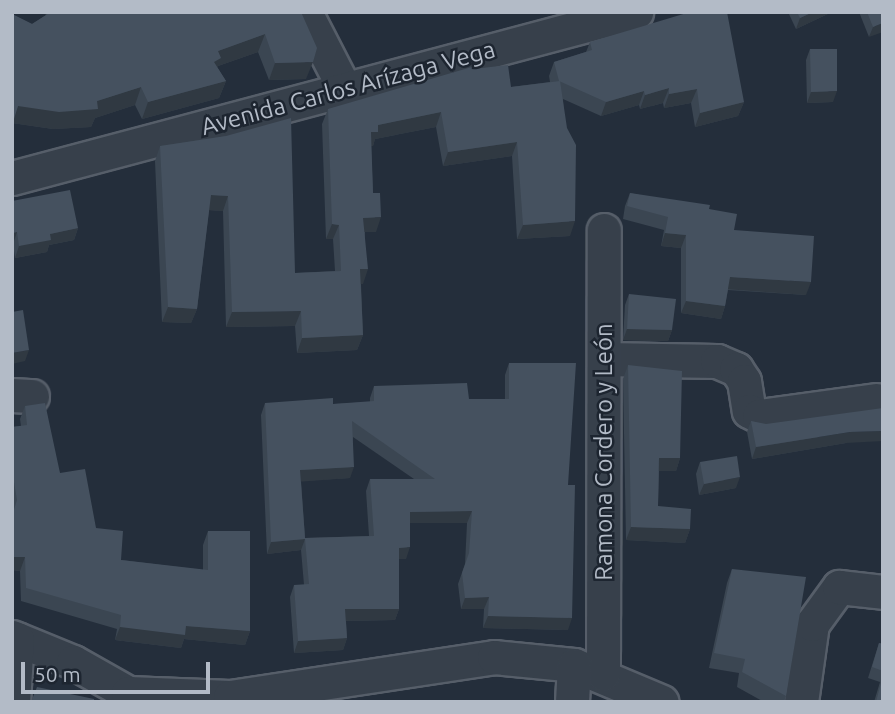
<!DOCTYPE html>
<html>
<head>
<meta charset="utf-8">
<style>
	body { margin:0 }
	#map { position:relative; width:895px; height:714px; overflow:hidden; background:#242e3b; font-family:Ubuntu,sans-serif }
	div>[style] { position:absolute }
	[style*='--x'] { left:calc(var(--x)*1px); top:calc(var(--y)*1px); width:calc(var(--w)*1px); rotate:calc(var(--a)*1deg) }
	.roads { filter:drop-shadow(2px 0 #565e69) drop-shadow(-2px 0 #565e69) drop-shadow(0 2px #565e69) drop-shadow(0 -2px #565e69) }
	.minor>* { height:33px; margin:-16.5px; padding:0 16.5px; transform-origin:16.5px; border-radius:16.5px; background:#37404b }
	.wall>* { inset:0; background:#3b4652 }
	.shaded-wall>* { inset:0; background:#303942 }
	.building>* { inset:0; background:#45515f }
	span { translate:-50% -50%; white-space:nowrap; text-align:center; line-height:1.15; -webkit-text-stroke:5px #1d2530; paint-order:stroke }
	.street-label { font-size:24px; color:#b3bbc7 }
	.frame { position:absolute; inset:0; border:14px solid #b3bbc7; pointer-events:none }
	.scale { position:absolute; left:21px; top:662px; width:189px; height:32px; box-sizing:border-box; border:4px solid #b3bbc7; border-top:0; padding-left:9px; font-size:21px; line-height:24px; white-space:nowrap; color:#b3bbc7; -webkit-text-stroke:5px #1d2530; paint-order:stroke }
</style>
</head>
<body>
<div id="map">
	<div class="roads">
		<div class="minor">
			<div style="--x:305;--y:12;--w:85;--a:62.8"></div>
			<div style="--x:12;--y:178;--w:646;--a:-14.9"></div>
			<div style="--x:604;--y:359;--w:113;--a:1"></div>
			<div style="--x:717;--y:361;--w:21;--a:23"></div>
			<div style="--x:736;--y:369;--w:14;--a:56"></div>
			<div style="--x:744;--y:381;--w:30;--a:81"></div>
			<div style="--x:749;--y:411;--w:11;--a:27"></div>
			<div style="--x:759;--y:416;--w:118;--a:-7.8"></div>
			<div style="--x:12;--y:395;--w:20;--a:3"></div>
			<div style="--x:12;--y:637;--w:66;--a:22.3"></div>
			<div style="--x:73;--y:662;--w:63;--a:29.4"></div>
			<div style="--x:128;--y:693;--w:102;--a:2.2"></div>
			<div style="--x:230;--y:697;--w:267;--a:-8.6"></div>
			<div style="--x:494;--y:657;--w:80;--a:5.7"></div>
			<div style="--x:574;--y:665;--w:95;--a:22.8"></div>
			<div style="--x:603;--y:674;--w:444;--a:-89.9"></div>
			<div style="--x:13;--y:702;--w:63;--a:-86.4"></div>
			<div style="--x:572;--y:702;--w:37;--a:-87"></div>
			<div style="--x:801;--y:702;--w:79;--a:-82"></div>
			<div style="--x:812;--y:624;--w:46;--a:-53.9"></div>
			<div style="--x:839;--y:587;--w:44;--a:6.5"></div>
		</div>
	</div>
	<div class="wall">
		<div style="clip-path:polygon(44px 12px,301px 12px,306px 79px,269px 80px,258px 52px,218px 66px,217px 67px,226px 81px,219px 98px,142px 119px,135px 105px,95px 118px,91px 127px,53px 129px,12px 123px,12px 14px,32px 24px,46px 15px)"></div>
		<div style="clip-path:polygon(788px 12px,832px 12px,796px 29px)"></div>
		<div style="clip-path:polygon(859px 12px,883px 12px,869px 37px)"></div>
		<div style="clip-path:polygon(590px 42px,744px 102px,738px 116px,695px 127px,691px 103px,664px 108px,663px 103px,640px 109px,639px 105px,601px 116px,563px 99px,570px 236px,517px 239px,512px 156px,443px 166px,436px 127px,375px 139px,373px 146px,371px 146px,373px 193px,376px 232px,365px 232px,363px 284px,361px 284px,363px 335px,357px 350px,297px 353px,295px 326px,226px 327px,223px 211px,209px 210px,197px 309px,191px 323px,162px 322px,155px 161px,160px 146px,226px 136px,295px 273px,335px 271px,333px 239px,326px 239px,322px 124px,328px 109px,482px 68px,511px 87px,550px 82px,549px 76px,554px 62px,586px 52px)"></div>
		<div style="clip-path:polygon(810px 49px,833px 102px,807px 103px,806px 60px)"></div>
		<div style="clip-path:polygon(630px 193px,709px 209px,806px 295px,728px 290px,725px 306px,721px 319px,681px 313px,681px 248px,661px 246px,664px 230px,623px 219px,625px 206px)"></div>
		<div style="clip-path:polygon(12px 201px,78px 228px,74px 240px,49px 245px,47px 252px,15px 258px,13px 244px)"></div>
		<div style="clip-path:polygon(629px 294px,672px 330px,668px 341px,623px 340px,625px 305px)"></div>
		<div style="clip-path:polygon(evenodd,509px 363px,568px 485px,568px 630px,483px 628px,484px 609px,461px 609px,458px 584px,465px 564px,467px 523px,410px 523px,406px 559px,399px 559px,399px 609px,395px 620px,346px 621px,347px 638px,343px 650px,294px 653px,290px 597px,294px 585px,304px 585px,301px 550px,267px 554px,261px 415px,265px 403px,333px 404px,370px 402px,370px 398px,374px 386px,469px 399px,505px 399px,505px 375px,509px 363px,353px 437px,414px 479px,370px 479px,366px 491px,369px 536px,305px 538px,301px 481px,350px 478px,353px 437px)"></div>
		<div style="clip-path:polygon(628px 365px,680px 458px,676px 471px,659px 471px,658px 506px,690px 529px,685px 543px,626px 540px,623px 379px)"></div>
		<div style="clip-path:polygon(25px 406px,60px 473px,96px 528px,121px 560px,203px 570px,203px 545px,208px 531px,250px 631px,245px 645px,184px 639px,181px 648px,115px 640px,117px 629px,21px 601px,20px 571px,12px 570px,12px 427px,21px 426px,20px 419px)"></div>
		<div style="clip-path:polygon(751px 421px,846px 443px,752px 459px,747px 432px)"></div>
		<div style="clip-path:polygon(700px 462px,736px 488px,699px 495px,696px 474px)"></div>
		<div style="clip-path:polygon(732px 569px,786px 696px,784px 702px,764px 702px,737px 687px,739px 673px,709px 668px,727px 583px)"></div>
		<div style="clip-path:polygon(879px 643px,883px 644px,883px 702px,874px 702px,880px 682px,868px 678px)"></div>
	</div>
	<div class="shaded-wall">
		<div style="clip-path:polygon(813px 12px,832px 12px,796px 29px,800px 18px)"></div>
		<div style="clip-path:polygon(883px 23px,883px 32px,869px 37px,873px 27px)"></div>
		<div style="clip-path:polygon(265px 34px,258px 52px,218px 66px,214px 75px,207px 79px,218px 51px)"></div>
		<div style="clip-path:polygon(313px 62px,306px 79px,269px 80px,275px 63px)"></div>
		<div style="clip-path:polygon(226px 81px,219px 98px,142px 119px,148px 102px)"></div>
		<div style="clip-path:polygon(141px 87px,135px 105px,95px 118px,91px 127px,53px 129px,12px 123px,12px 118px,18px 106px,97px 101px)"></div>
		<div style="clip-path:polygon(669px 88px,663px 103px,640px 109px,645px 95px)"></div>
		<div style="clip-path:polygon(697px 89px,691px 103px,664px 108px,669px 94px)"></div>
		<div style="clip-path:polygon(644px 91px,639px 105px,601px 116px,606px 102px)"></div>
		<div style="clip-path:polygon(837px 91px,833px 102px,807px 103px,811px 92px)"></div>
		<div style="clip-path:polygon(744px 102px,738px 116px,695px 127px,700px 113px)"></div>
		<div style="clip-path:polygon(441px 112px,436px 127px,375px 139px,373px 146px,365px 147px,371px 132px,378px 125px)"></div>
		<div style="clip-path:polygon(517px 142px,512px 156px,443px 166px,448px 152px)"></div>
		<div style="clip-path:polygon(211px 195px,228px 196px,223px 211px,205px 210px)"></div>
		<div style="clip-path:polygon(381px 217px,376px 232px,358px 232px,363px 218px)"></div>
		<div style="clip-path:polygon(575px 221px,570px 236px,517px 239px,523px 225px)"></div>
		<div style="clip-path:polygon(332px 224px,339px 225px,333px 239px,326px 239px)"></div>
		<div style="clip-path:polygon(78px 228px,74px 240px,49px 245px,47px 252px,15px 258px,19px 246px,50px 234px)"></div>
		<div style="clip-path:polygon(17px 232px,13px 244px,12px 244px,12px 233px)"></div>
		<div style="clip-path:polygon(665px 233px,686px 235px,681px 248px,661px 246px)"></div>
		<div style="clip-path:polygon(360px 269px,368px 269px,363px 284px,355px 284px)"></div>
		<div style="clip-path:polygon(730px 277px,811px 282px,806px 295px,725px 289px)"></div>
		<div style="clip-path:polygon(686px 301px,725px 306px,721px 319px,681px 313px)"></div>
		<div style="clip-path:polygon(168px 307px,197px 309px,191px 323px,162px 322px)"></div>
		<div style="clip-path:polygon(301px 311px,295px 326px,226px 327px,232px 312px)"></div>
		<div style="clip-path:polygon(627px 329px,672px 330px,668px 341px,623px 340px)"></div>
		<div style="clip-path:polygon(363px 335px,357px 350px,297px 353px,302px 338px)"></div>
		<div style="clip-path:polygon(29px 350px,25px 361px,12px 364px,12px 353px)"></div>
		<div style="clip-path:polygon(883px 431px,883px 441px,846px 443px,752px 459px,756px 447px,850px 432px)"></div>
		<div style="clip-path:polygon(659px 458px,680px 458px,676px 471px,654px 471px)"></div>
		<div style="clip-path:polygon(354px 467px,350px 478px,296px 482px,300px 470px)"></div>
		<div style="clip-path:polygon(740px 477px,736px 488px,699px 495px,704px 484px)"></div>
		<div style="clip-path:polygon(472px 511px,467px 523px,406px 523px,410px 512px)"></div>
		<div style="clip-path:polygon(631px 527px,690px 529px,685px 543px,626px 540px)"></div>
		<div style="clip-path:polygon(305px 539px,301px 550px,267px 554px,271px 542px)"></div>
		<div style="clip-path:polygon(410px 547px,406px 559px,395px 559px,399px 548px)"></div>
		<div style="clip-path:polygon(12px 557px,25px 557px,20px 571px,12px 570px)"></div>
		<div style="clip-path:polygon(489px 597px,484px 609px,461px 609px,465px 598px)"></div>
		<div style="clip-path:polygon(345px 609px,399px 609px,395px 620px,341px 621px)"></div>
		<div style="clip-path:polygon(488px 616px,572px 618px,568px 630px,483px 628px)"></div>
		<div style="clip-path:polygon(186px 626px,250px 631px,245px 645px,184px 639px,181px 648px,115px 640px,120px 627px)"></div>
		<div style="clip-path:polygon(347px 638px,343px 650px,294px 653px,298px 641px)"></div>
	</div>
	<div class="building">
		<div style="clip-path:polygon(51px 12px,301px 12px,317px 48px,313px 62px,275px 63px,265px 34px,218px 51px,221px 58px,214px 62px,226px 81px,148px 102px,141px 87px,97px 101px,98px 109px,59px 112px,18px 106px,14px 119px,12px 118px,12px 14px,32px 24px)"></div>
		<div style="clip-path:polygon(690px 12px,727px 12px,744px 102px,700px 113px,697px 89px,669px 94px,669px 88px,645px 95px,644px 91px,606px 102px,559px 81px,554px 62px,592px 50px,590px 42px)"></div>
		<div style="clip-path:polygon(797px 12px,813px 12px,800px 18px)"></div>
		<div style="clip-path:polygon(867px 12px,883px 12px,883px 23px,873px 27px)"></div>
		<div style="clip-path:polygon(810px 49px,837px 49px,837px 91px,811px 92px)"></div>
		<div style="clip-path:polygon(482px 64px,482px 68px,508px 65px,511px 87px,560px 81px,567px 128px,576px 145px,575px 221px,523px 225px,517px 142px,448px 152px,441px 112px,378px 125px,378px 132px,371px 132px,373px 193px,380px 193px,381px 217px,363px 218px,368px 269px,360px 269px,363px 335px,302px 338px,301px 311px,232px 312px,228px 196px,211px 195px,197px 309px,168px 307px,160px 146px,226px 136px,291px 118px,295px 273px,341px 271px,339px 225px,332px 224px,328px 109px)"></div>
		<div style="clip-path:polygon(70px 190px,78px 228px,50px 234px,51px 240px,19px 246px,17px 232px,12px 233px,12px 201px)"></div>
		<div style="clip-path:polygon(630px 193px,710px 205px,709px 209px,737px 214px,734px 230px,814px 236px,811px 282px,730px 277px,725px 306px,686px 301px,686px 235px,665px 233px,668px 217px,627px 206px)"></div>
		<div style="clip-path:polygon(629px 294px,676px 299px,672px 330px,627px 329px)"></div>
		<div style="clip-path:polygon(23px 310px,29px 350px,12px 353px,12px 312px)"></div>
		<div style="clip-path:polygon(evenodd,509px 363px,576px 363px,568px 485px,575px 485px,572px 618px,488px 616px,489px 597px,465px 598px,462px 573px,469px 553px,472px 511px,410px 512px,410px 547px,399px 548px,399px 609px,345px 609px,347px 638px,298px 641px,294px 585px,309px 584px,305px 539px,271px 542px,265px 403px,333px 398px,333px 404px,374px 401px,374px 386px,467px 383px,469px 399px,509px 399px,509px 363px,352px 421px,435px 479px,370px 479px,374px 536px,305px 538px,300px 470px,354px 467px,352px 421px)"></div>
		<div style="clip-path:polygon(628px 365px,682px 371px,680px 458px,659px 458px,658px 506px,691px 509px,690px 529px,631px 527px)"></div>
		<div style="clip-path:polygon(45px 403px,60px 473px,85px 469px,96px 528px,123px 531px,121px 560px,208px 570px,208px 531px,250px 531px,250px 631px,186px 626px,185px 635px,120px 627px,121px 615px,26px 588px,25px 557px,12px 557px,12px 516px,17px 500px,12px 470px,12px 427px,27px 425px,25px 406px)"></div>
		<div style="clip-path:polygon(883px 408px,883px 431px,850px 432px,756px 447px,751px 421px,766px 424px)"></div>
		<div style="clip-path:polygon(737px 456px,740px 477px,704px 484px,700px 462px)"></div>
		<div style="clip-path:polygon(732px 569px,806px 577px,786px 696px,742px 672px,745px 659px,714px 653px)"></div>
		<div style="clip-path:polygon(879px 643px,883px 644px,883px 671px,872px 667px)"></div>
		<div style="clip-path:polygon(883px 675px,883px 702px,876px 702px)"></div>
		<div style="clip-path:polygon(37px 687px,94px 699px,94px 702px,31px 702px)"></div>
	</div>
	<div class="street-label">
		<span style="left:348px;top:88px;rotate:-15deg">Avenida Carlos Arízaga Vega</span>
		<span style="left:604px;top:452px;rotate:-90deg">Ramona Cordero y León</span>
	</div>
	<div class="frame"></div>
	<div class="scale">50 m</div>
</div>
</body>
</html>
